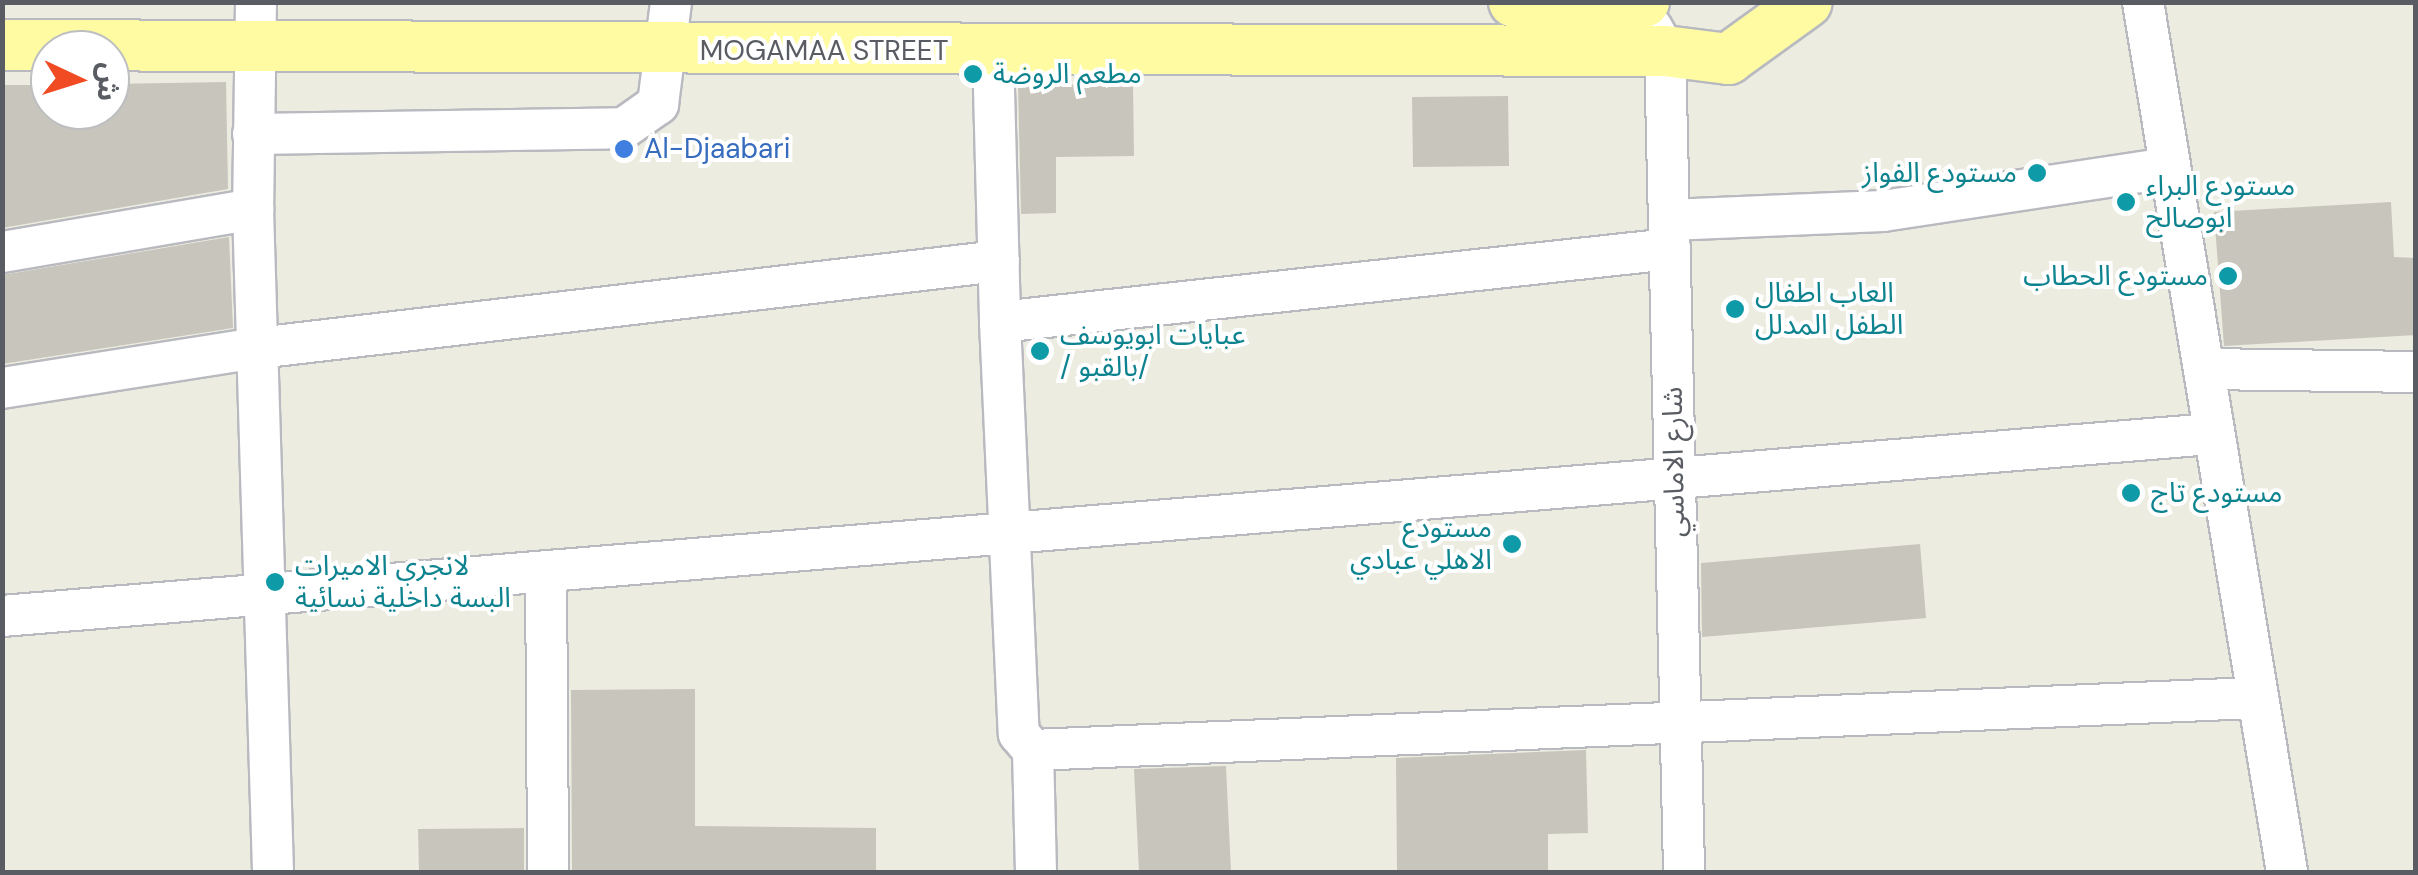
<!DOCTYPE html>
<html>
<head>
<meta charset="utf-8">
<style>
	body { margin:0 }
	#map { position:relative; width:2418px; height:875px; overflow:hidden; background:#edece0; font-family:"DM Sans","Noto Sans Arabic",sans-serif }
	div>[style] { position:absolute }
	[style*='--x'] { left:calc(var(--x)*1px); top:calc(var(--y)*1px); width:calc(var(--w)*1px); rotate:calc(var(--a)*1deg) }
	.building>* { inset:0; background:#c8c5bd }
	.roads { filter:drop-shadow(2px 0 #b8bac0) drop-shadow(-2px 0 #b8bac0) drop-shadow(0 2px #b8bac0) drop-shadow(0 -2px #b8bac0) }
	.minor>* { height:40px; margin:-20px; padding:0 20px; transform-origin:20px; border-radius:20px; background:#fff }
	.major>* { height:50px; margin:-25px; padding:0 25px; transform-origin:25px; border-radius:25px; background:#fffba3 }
	.dots>* { width:28px; height:28px; translate:-50% -50%; box-sizing:border-box; border:5px solid #fff; border-radius:50% }
	span { translate:-50% -50%; white-space:nowrap; text-align:center; line-height:1.15; -webkit-text-stroke:8px #fff; paint-order:stroke }
	.street-label { font-size:28px; color:#595c62 }
	.culture-label { font-size:28px; color:#0d838f }
	.left { translate:0 -50%; text-align:left }
	.right { translate:-100% -50%; text-align:right }
	.shop-label { font-size:28px; color:#366cbe }
	.frame { position:absolute; inset:0; border:5px solid #595c62; pointer-events:none }
	.north { position:absolute; left:30px; top:30px; width:100px; height:100px; box-sizing:border-box; background:#fff; border:2px solid #bdbec0; border-radius:50%; rotate:94deg; font-size:28px; font-weight:700; line-height:40px; text-align:center; color:#595c62 }
	.north::after { content:''; display:block; margin:auto; width:35px; height:45px; background:#f04b23; clip-path:polygon(50% 0,100% 100%,50% 72%,0 100%) }
</style>
</head>
<body>
<div id="map">
	<div class="building">
		<div style="clip-path:polygon(226px 82px,228px 189px,2px 228px,2px 85px,50px 85px,50px 110px,110px 110px,110px 84px)"></div>
		<div style="clip-path:polygon(1133px 84px,1134px 156px,1056px 157px,1056px 213px,1021px 214px,1018px 85px)"></div>
		<div style="clip-path:polygon(1508px 96px,1509px 166px,1413px 167px,1412px 97px)"></div>
		<div style="clip-path:polygon(2391px 202px,2394px 257px,2416px 258px,2416px 335px,2224px 346px,2214px 212px)"></div>
		<div style="clip-path:polygon(229px 237px,233px 328px,2px 364px,2px 275px)"></div>
		<div style="clip-path:polygon(1920px 544px,1926px 618px,1702px 637px,1701px 563px)"></div>
		<div style="clip-path:polygon(695px 689px,695px 826px,876px 828px,876px 872px,572px 872px,571px 690px)"></div>
		<div style="clip-path:polygon(1586px 750px,1588px 833px,1548px 834px,1548px 872px,1397px 872px,1396px 758px)"></div>
		<div style="clip-path:polygon(1226px 766px,1231px 872px,1139px 872px,1134px 769px)"></div>
		<div style="clip-path:polygon(524px 828px,524px 872px,419px 872px,418px 829px)"></div>
	</div>
	<div class="roads">
		<div class="minor">
			<div style="--x:256;--y:2;--w:207;--a:90.8"></div>
			<div style="--x:253;--y:209;--w:663;--a:88.27"></div>
			<div style="--x:2143;--y:2;--w:882;--a:80.6"></div>
			<div style="--x:1652;--y:28;--w:26;--a:61"></div>
			<div style="--x:1665;--y:51;--w:821;--a:88.67"></div>
			<div style="--x:993;--y:51;--w:271;--a:88.5"></div>
			<div style="--x:1000;--y:322;--w:674;--a:-6.22"></div>
			<div style="--x:253;--y:134;--w:371;--a:-0.9"></div>
			<div style="--x:624;--y:128;--w:42;--a:-35.2"></div>
			<div style="--x:658;--y:104;--w:103;--a:-82.7"></div>
			<div style="--x:1669;--y:220;--w:214;--a:-2.4"></div>
			<div style="--x:1883;--y:211;--w:287;--a:-8.6"></div>
			<div style="--x:2;--y:252;--w:255;--a:-9.7"></div>
			<div style="--x:1000;--y:322;--w:412;--a:87.4"></div>
			<div style="--x:1019;--y:734;--w:21;--a:49"></div>
			<div style="--x:1033;--y:750;--w:1220;--a:-2.44"></div>
			<div style="--x:2204;--y:369;--w:212;--a:0.8"></div>
			<div style="--x:2;--y:388;--w:259;--a:-8.9"></div>
			<div style="--x:258;--y:348;--w:746;--a:-6.7"></div>
			<div style="--x:546;--y:571;--w:301;--a:89.6"></div>
			<div style="--x:2;--y:616;--w:2217;--a:-4.71"></div>
			<div style="--x:1033;--y:750;--w:122;--a:88.6"></div>
		</div>
		<div class="major">
			<div style="--x:1514;--y:2;--w:130;--a:0"></div>
			<div style="--x:2;--y:45;--w:1663;--a:0.21"></div>
			<div style="--x:1665;--y:51;--w:64;--a:7.2"></div>
			<div style="--x:1728;--y:59;--w:97;--a:-35.8"></div>
		</div>
	</div>
	<div class="dots">
		<div style="left:973px;top:74px;background:#0f9aa8"></div>
		<div style="left:624px;top:149px;background:#3f7fe0"></div>
		<div style="left:2037px;top:173px;background:#0f9aa8"></div>
		<div style="left:2126px;top:202px;background:#0f9aa8"></div>
		<div style="left:2228px;top:276px;background:#0f9aa8"></div>
		<div style="left:1735px;top:309px;background:#0f9aa8"></div>
		<div style="left:1040px;top:351px;background:#0f9aa8"></div>
		<div style="left:2131px;top:493px;background:#0f9aa8"></div>
		<div style="left:1512px;top:544px;background:#0f9aa8"></div>
		<div style="left:275px;top:582px;background:#0f9aa8"></div>
	</div>
	<div class="street-label">
		<span style="left:824px;top:51px">MOGAMAA STREET</span>
		<span style="left:1674px;top:462px;rotate:-91deg">شارع الاماسي</span>
	</div>
	<div class="culture-label">
		<span class="left" style="left:993px;top:74px">مطعم الروضة</span>
		<span class="right" style="left:2017px;top:173px">مستودع الفواز</span>
		<span class="left" style="left:2146px;top:202px">مستودع البراء<br>ابوصالح</span>
		<span class="right" style="left:2208px;top:276px">مستودع الحطاب</span>
		<span class="left" style="left:1755px;top:309px">العاب اطفال<br>الطفل المدلل</span>
		<span class="left" style="left:1060px;top:351px">عبايات ابويوسف<br>/ بالقبو/</span>
		<span class="left" style="left:2151px;top:493px">مستودع تاج</span>
		<span class="right" style="left:1492px;top:544px">مستودع<br>الاهلي عبادي</span>
		<span class="left" style="left:295px;top:582px">لانجري الاميرات<br>البسة داخلية نسائية</span>
	</div>
	<div class="shop-label">
		<span class="left" style="left:644px;top:149px">Al-Djaabari</span>
	</div>
	<div class="frame"></div>
	<div class="north">ش</div>
</div>
</body>
</html>
